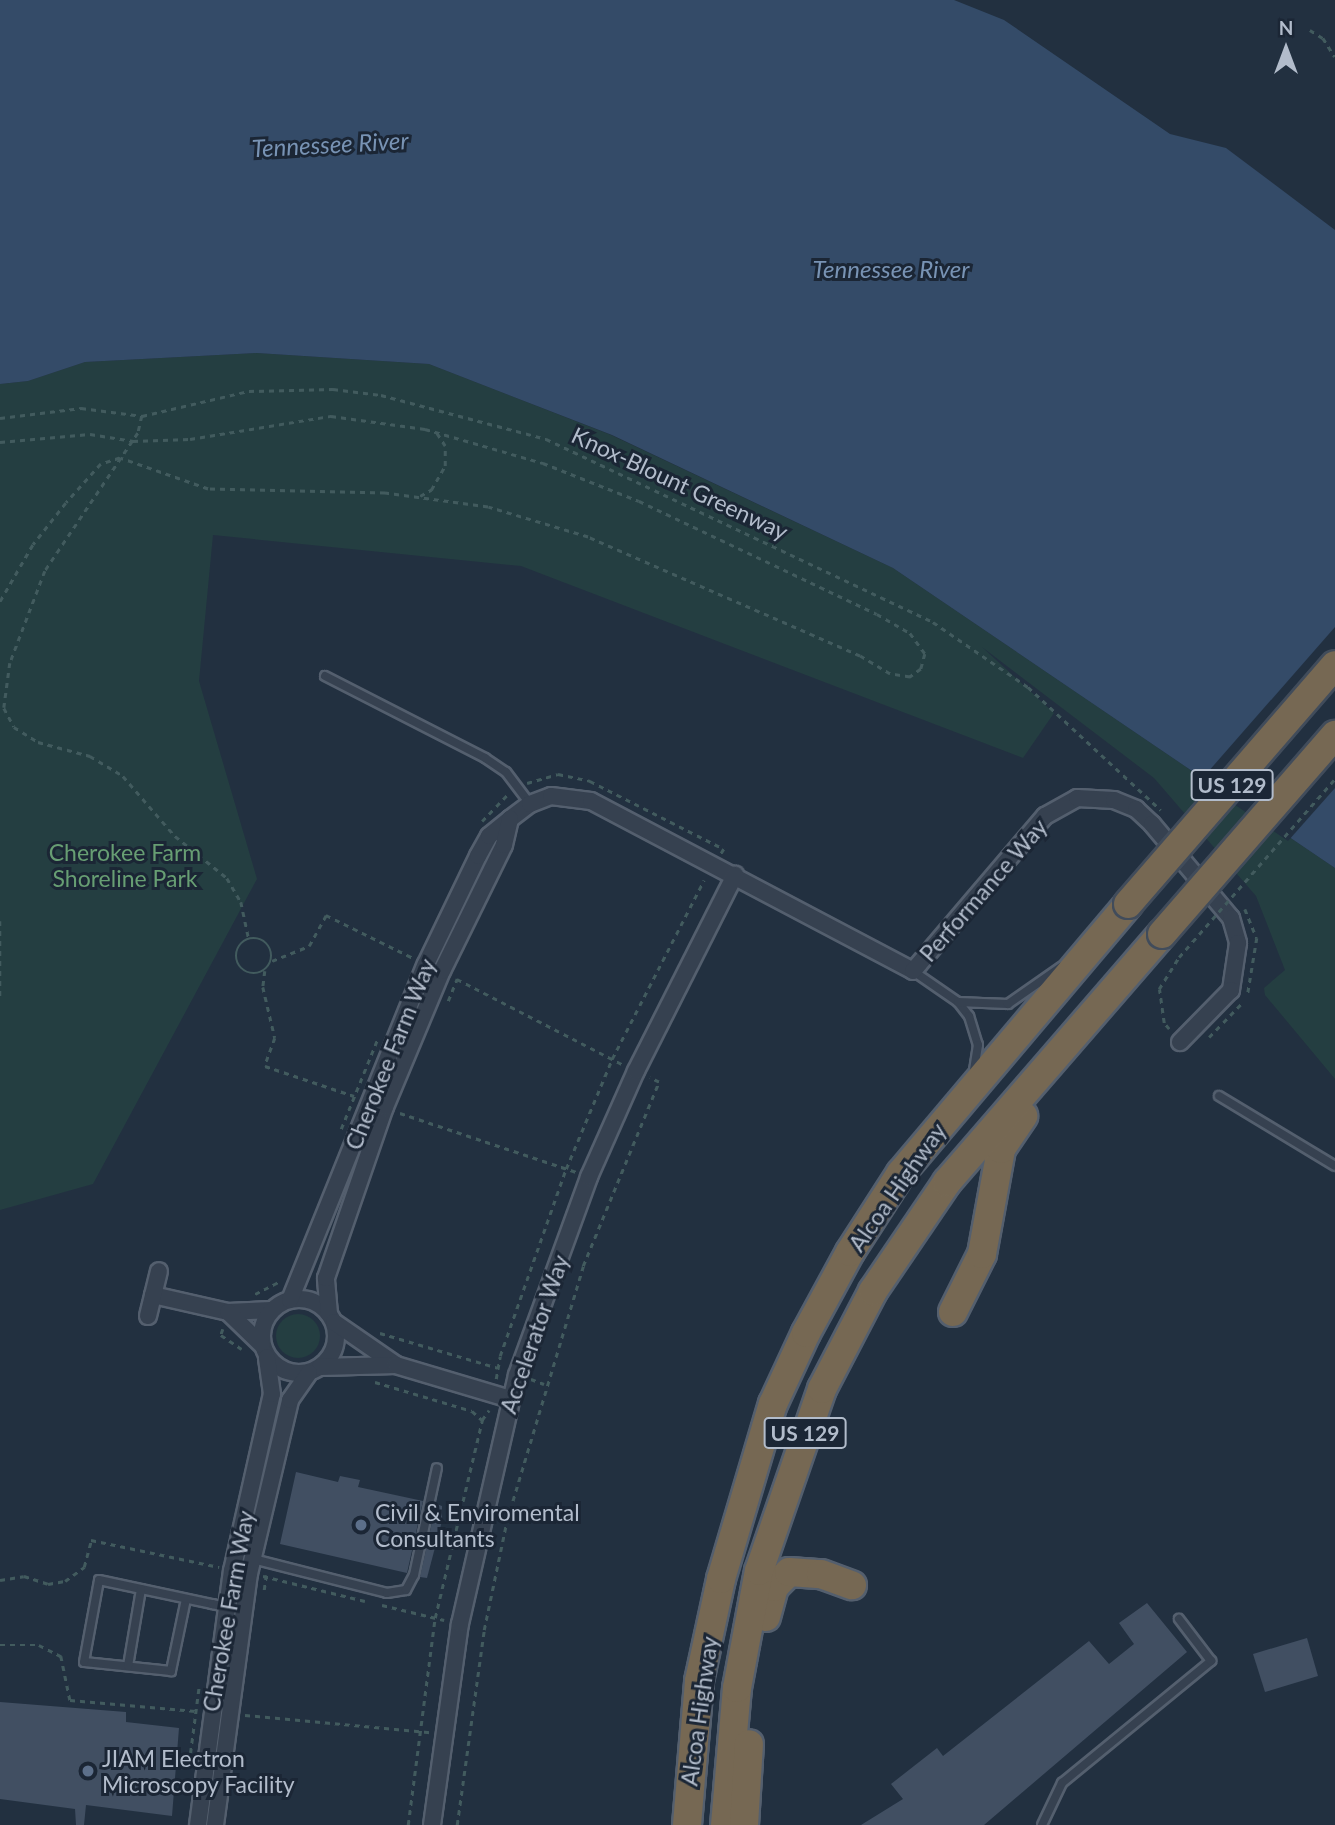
<!DOCTYPE html>
<html>
<head>
<meta charset="utf-8">
<style>
	body { margin:0 }
	#map { position:relative; width:1335px; height:1825px; overflow:hidden; background:#223040; font-family:Lato,sans-serif }
	div>[style] { position:absolute }
	[style*='--x'] { left:calc(var(--x)*1px); top:calc(var(--y)*1px); width:calc(var(--w)*1px); rotate:calc(var(--a)*1deg) }
	.green>* { inset:0; background:#243e41 }
	.round { border-radius:50% }
	.water>* { inset:0; background:#344b68 }
	.pier>* { inset:0; background:#223040 }
	.building>* { inset:0; background:#414f62 }
	.path>* { height:2.5px; margin-top:-1.25px; transform-origin:0; background:repeating-linear-gradient(90deg,#425b5e 0 5px,transparent 0 10px) }
	.path>.ring { margin:-1.25px; padding:0; box-sizing:content-box; background:none; border:2.5px solid #425b5e; border-radius:50% }
	.roads { filter:drop-shadow(2px 0 #545f6e) drop-shadow(-2px 0 #545f6e) drop-shadow(0 2px #545f6e) drop-shadow(0 -2px #545f6e) }
	.lane>* { height:8px; margin:-4px; padding:0 4px; transform-origin:4px; border-radius:4px; background:#364150 }
	.street>* { height:16px; margin:-8px; padding:0 8px; transform-origin:8px; border-radius:8px; background:#364150 }
	.street>.ring { margin:-8px; padding:0; box-sizing:content-box; background:none; border:16px solid #364150; border-radius:50% }
	.highway>* { height:28px; margin:-14px; padding:0 14px; transform-origin:14px; border-radius:14px; background:#766853 }
	.path-bridge>* { height:2.5px; margin-top:-1.25px; transform-origin:0; background:repeating-linear-gradient(90deg,#425b5e 0 5px,transparent 0 10px) }
	.bridges { filter:drop-shadow(2px 0 #414c5b) drop-shadow(-2px 0 #414c5b) drop-shadow(0 2px #414c5b) drop-shadow(0 -2px #414c5b) }
	.highway-bridge>* { height:28px; margin:-14px; padding:0 14px; transform-origin:14px; border-radius:14px; background:#766853 }
	.dots>* { width:19px; height:19px; translate:-50% -50%; box-sizing:border-box; border:4px solid #1b2635; border-radius:50% }
	span { translate:-50% -50%; white-space:nowrap; text-align:center; line-height:1.15; -webkit-text-stroke:6px #1b2635; paint-order:stroke }
	.shield-label span { padding:2px 5px; background:#1b2635; border:2px solid; border-radius:5px; -webkit-text-stroke-width:0 }
	.shield-label { font-size:21px; color:#b2bccb; font-weight:700 }
	.street-label { font-size:23px; color:#b2bccb }
	.park-label { font-size:23px; color:#679e73 }
	.poi-label { font-size:23px; color:#b2bccb }
	.left { translate:0 -50%; text-align:left }
	.water-label { font-size:24px; color:#7893b4; font-style:italic }
	.north { position:absolute; left:1251px; top:14px; width:70px; height:70px; -webkit-text-stroke:5px #1b2635; paint-order:stroke; rotate:0deg; font-size:19px; font-weight:700; line-height:28px; text-align:center; color:#b2bccb }
	.north::after { content:''; display:block; margin:auto; width:24px; height:32px; background:#b2bccb; clip-path:polygon(50% 0,100% 100%,50% 72%,0 100%) }
</style>
</head>
<body>
<div id="map">
	<div class="green">
		<div style="clip-path:polygon(257px 353px,429px 364px,611px 435px,893px 568px,1335px 868px,1335px 1079px,1265px 995px,1264px 988px,1285px 970px,1256px 896px,1154px 778px,982px 647px,1054px 713px,1023px 758px,521px 566px,213px 535px,199px 681px,257px 879px,93px 1184px,0 1210px,0 384px,28px 381px,85px 362px)"></div>
		<div class="round" style="left:276px;top:1314px;width:44px;height:44px"></div>
	</div>
	<div class="water">
		<div style="clip-path:polygon(0 0,954px 0,1004px 20px,1170px 134px,1226px 148px,1335px 230px,1335px 868px,893px 568px,612px 435px,429px 364px,257px 353px,85px 362px,28px 381px,0 384px)"></div>
	</div>
	<div class="pier">
		<div style="clip-path:polygon(1335px 627px,1335px 788px,1288px 841px,1200px 781px)"></div>
	</div>
	<div class="building">
		<div style="clip-path:polygon(296px 1472px,338px 1482px,340px 1476px,360px 1480px,358px 1487px,423px 1501px,407px 1573px,280px 1544px)"></div>
		<div style="clip-path:polygon(436px 1504px,442px 1506px,442px 1521px,427px 1578px,420px 1577px)"></div>
		<div style="clip-path:polygon(1147px 1603px,1187px 1652px,984px 1825px,861px 1825px,903px 1799px,891px 1784px,937px 1748px,943px 1756px,1089px 1641px,1109px 1664px,1134px 1644px,1119px 1623px)"></div>
		<div style="clip-path:polygon(1307px 1638px,1318px 1676px,1265px 1692px,1253px 1654px)"></div>
		<div style="clip-path:polygon(0 1702px,126px 1712px,126px 1722px,179px 1728px,172px 1816px,86px 1805px,84px 1825px,76px 1825px,75px 1809px,0 1799px)"></div>
	</div>
	<div class="path">
		<div style="--x:1310;--y:30;--w:15;--a:32"></div>
		<div style="--x:1323;--y:38;--w:22;--a:58"></div>
		<div style="--x:142;--y:416;--w:17;--a:103"></div>
		<div style="--x:138;--y:433;--w:166;--a:124"></div>
		<div style="--x:45;--y:571;--w:98;--a:110.8"></div>
		<div style="--x:10;--y:663;--w:45;--a:97.6"></div>
		<div style="--x:4;--y:708;--w:21;--a:62"></div>
		<div style="--x:14;--y:727;--w:28;--a:32"></div>
		<div style="--x:38;--y:742;--w:54;--a:15.1"></div>
		<div style="--x:90;--y:756;--w:39;--a:31"></div>
		<div style="--x:123;--y:776;--w:79;--a:49.1"></div>
		<div style="--x:175;--y:836;--w:67;--a:38.9"></div>
		<div style="--x:227;--y:878;--w:28;--a:60"></div>
		<div style="--x:241;--y:902;--w:38;--a:78"></div>
		<div style="--x:0;--y:418;--w:82;--a:-7"></div>
		<div style="--x:81;--y:408;--w:62;--a:7.5"></div>
		<div style="--x:142;--y:416;--w:110;--a:-13.2"></div>
		<div style="--x:249;--y:391;--w:84;--a:-1.4"></div>
		<div style="--x:333;--y:389;--w:48;--a:7.1"></div>
		<div style="--x:381;--y:395;--w:171;--a:14.9"></div>
		<div style="--x:546;--y:439;--w:428;--a:25.3"></div>
		<div style="--x:933;--y:622;--w:115;--a:34.4"></div>
		<div style="--x:1028;--y:687;--w:181;--a:42.8"></div>
		<div style="--x:0;--y:442;--w:90;--a:-5.1"></div>
		<div style="--x:90;--y:434;--w:44;--a:9.2"></div>
		<div style="--x:133;--y:441;--w:57;--a:-2"></div>
		<div style="--x:190;--y:439;--w:143;--a:-9.3"></div>
		<div style="--x:331;--y:416;--w:95;--a:7.9"></div>
		<div style="--x:425;--y:429;--w:123;--a:16.1"></div>
		<div style="--x:543;--y:463;--w:103;--a:21.6"></div>
		<div style="--x:639;--y:501;--w:263;--a:25.4"></div>
		<div style="--x:877;--y:614;--w:38;--a:30"></div>
		<div style="--x:910;--y:633;--w:26;--a:54"></div>
		<div style="--x:925;--y:654;--w:16;--a:105"></div>
		<div style="--x:921;--y:669;--w:14;--a:144"></div>
		<div style="--x:910;--y:677;--w:20;--a:-171"></div>
		<div style="--x:890;--y:674;--w:35;--a:-149"></div>
		<div style="--x:860;--y:656;--w:297;--a:-156.4"></div>
		<div style="--x:588;--y:537;--w:104;--a:-163.3"></div>
		<div style="--x:488;--y:507;--w:104;--a:-172.3"></div>
		<div style="--x:385;--y:493;--w:177;--a:-178.7"></div>
		<div style="--x:208;--y:489;--w:93;--a:-160.6"></div>
		<div style="--x:120;--y:458;--w:20;--a:162"></div>
		<div style="--x:101;--y:464;--w:52;--a:131.9"></div>
		<div style="--x:66;--y:503;--w:53;--a:128.2"></div>
		<div style="--x:33;--y:545;--w:66;--a:120.1"></div>
		<div style="--x:420;--y:496;--w:13;--a:-29"></div>
		<div style="--x:431;--y:490;--w:28;--a:-60"></div>
		<div style="--x:445;--y:466;--w:20;--a:-90"></div>
		<div style="--x:445;--y:446;--w:17;--a:-123"></div>
		<div style="--x:527;--y:783;--w:32;--a:-16"></div>
		<div style="--x:558;--y:774;--w:33;--a:12"></div>
		<div style="--x:590;--y:781;--w:150;--a:26.9"></div>
		<div style="--x:724;--y:849;--w:6;--a:121"></div>
		<div style="--x:482;--y:821;--w:39;--a:-46"></div>
		<div style="--x:1245;--y:909;--w:31;--a:68"></div>
		<div style="--x:1257;--y:938;--w:56;--a:99.3"></div>
		<div style="--x:0;--y:921;--w:75;--a:90"></div>
		<div class="ring" style="left:236px;top:938px;width:33.5px;height:33.5px"></div>
		<div style="--x:272;--y:961;--w:40;--a:-22"></div>
		<div style="--x:309;--y:946;--w:35;--a:-61"></div>
		<div style="--x:326;--y:915;--w:97;--a:26.3"></div>
		<div style="--x:265;--y:971;--w:16;--a:97"></div>
		<div style="--x:263;--y:987;--w:52;--a:76.8"></div>
		<div style="--x:275;--y:1038;--w:30;--a:110"></div>
		<div style="--x:265;--y:1066;--w:94;--a:18.6"></div>
		<div style="--x:457;--y:979;--w:186;--a:27.3"></div>
		<div style="--x:448;--y:1001;--w:24;--a:-68"></div>
		<div style="--x:1169;--y:1029;--w:8;--a:-130"></div>
		<div style="--x:1164;--y:1023;--w:34;--a:-98"></div>
		<div style="--x:1159;--y:989;--w:38;--a:-58"></div>
		<div style="--x:1209;--y:1037;--w:49;--a:-45.8"></div>
		<div style="--x:400;--y:1113;--w:186;--a:18.5"></div>
		<div style="--x:341;--y:1129;--w:98;--a:-67.9"></div>
		<div style="--x:255;--y:1294;--w:28;--a:-27"></div>
		<div style="--x:223;--y:1329;--w:6;--a:108"></div>
		<div style="--x:221;--y:1335;--w:25;--a:34"></div>
		<div style="--x:380;--y:1333;--w:123;--a:16.5"></div>
		<div style="--x:496;--y:1379;--w:23;--a:-80"></div>
		<div style="--x:500;--y:1356;--w:198;--a:-70.6"></div>
		<div style="--x:566;--y:1169;--w:119;--a:-67.3"></div>
		<div style="--x:612;--y:1059;--w:201;--a:-62.8"></div>
		<div style="--x:531;--y:1379;--w:14;--a:21"></div>
		<div style="--x:375;--y:1382;--w:101;--a:16.6"></div>
		<div style="--x:472;--y:1411;--w:13;--a:42"></div>
		<div style="--x:482;--y:1420;--w:12;--a:-55"></div>
		<div style="--x:263;--y:1576;--w:105;--a:13.8"></div>
		<div style="--x:0;--y:1580;--w:24;--a:-9"></div>
		<div style="--x:24;--y:1576;--w:25;--a:18"></div>
		<div style="--x:48;--y:1584;--w:17;--a:-10"></div>
		<div style="--x:65;--y:1581;--w:24;--a:-36"></div>
		<div style="--x:84;--y:1567;--w:28;--a:-75"></div>
		<div style="--x:91;--y:1540;--w:131;--a:11.9"></div>
		<div style="--x:264;--y:1590;--w:15;--a:-82"></div>
		<div style="--x:382;--y:1605;--w:64;--a:13.6"></div>
		<div style="--x:0;--y:1645;--w:39;--a:0"></div>
		<div style="--x:39;--y:1645;--w:25;--a:27"></div>
		<div style="--x:61;--y:1656;--w:45;--a:78.4"></div>
		<div style="--x:70;--y:1700;--w:126;--a:5"></div>
		<div style="--x:245;--y:1715;--w:186;--a:5.3"></div>
		<div style="--x:189;--y:1763;--w:78;--a:-82.6"></div>
		<div style="--x:408;--y:1825;--w:209;--a:-82.6"></div>
		<div style="--x:435;--y:1618;--w:204;--a:-76.6"></div>
		<div style="--x:457;--y:1825;--w:197;--a:-82.1"></div>
		<div style="--x:484;--y:1630;--w:112;--a:-78.2"></div>
		<div style="--x:507;--y:1520;--w:265;--a:-73.3"></div>
		<div style="--x:583;--y:1266;--w:199;--a:-67.6"></div>
		<div style="--x:659;--y:1082;--w:10;--a:-156"></div>
	</div>
	<div class="roads">
		<div class="lane">
			<div style="--x:325;--y:676;--w:180;--a:27.1"></div>
			<div style="--x:485;--y:758;--w:25;--a:34"></div>
			<div style="--x:506;--y:772;--w:40;--a:53"></div>
			<div style="--x:913;--y:971;--w:55;--a:34.6"></div>
			<div style="--x:958;--y:1002;--w:18;--a:52"></div>
			<div style="--x:969;--y:1016;--w:30;--a:73"></div>
			<div style="--x:978;--y:1045;--w:30;--a:99"></div>
			<div style="--x:958;--y:1002;--w:50;--a:2.3"></div>
			<div style="--x:1008;--y:1004;--w:65;--a:-34.9"></div>
			<div style="--x:1219;--y:1096;--w:135;--a:31.1"></div>
			<div style="--x:253;--y:1559;--w:138;--a:14.2"></div>
			<div style="--x:387;--y:1593;--w:19;--a:-9"></div>
			<div style="--x:406;--y:1590;--w:17;--a:-62"></div>
			<div style="--x:414;--y:1575;--w:109;--a:-77.9"></div>
			<div style="--x:186;--y:1599;--w:74;--a:101.8"></div>
			<div style="--x:171;--y:1671;--w:87;--a:-174.1"></div>
			<div style="--x:84;--y:1662;--w:83;--a:-79.6"></div>
			<div style="--x:99;--y:1580;--w:116;--a:12"></div>
			<div style="--x:212;--y:1604;--w:14;--a:12"></div>
			<div style="--x:128;--y:1666;--w:78;--a:-80.4"></div>
			<div style="--x:1042;--y:1825;--w:47;--a:-64.5"></div>
			<div style="--x:1062;--y:1783;--w:193;--a:-39.3"></div>
			<div style="--x:1211;--y:1661;--w:53;--a:-127.3"></div>
		</div>
		<div class="street">
			<div style="--x:153;--y:1295;--w:77;--a:12.8"></div>
			<div style="--x:228;--y:1312;--w:43;--a:-2.7"></div>
			<div class="ring" style="left:262px;top:1299px;width:58px;height:58px"></div>
			<div style="--x:290;--y:1300;--w:362;--a:-68"></div>
			<div style="--x:426;--y:964;--w:120;--a:-64.3"></div>
			<div style="--x:478;--y:856;--w:23;--a:-61"></div>
			<div style="--x:489;--y:836;--w:27;--a:-39"></div>
			<div style="--x:510;--y:819;--w:25;--a:-37"></div>
			<div style="--x:530;--y:804;--w:22;--a:-21"></div>
			<div style="--x:551;--y:796;--w:40;--a:7.1"></div>
			<div style="--x:591;--y:801;--w:364;--a:27.8"></div>
			<div style="--x:913;--y:971;--w:204;--a:-49.6"></div>
			<div style="--x:1045;--y:816;--w:37;--a:-29"></div>
			<div style="--x:1077;--y:798;--w:37;--a:3"></div>
			<div style="--x:1114;--y:800;--w:24;--a:22"></div>
			<div style="--x:1136;--y:809;--w:22;--a:43"></div>
			<div style="--x:1152;--y:824;--w:123;--a:50"></div>
			<div style="--x:1231;--y:918;--w:26;--a:74"></div>
			<div style="--x:1238;--y:943;--w:48;--a:98.5"></div>
			<div style="--x:1231;--y:990;--w:73;--a:134.4"></div>
			<div style="--x:228;--y:1312;--w:47;--a:44.1"></div>
			<div style="--x:329;--y:1314;--w:36;--a:-95"></div>
			<div style="--x:326;--y:1278;--w:181;--a:-71"></div>
			<div style="--x:385;--y:1107;--w:147;--a:-67.3"></div>
			<div style="--x:442;--y:971;--w:140;--a:-63.8"></div>
			<div style="--x:504;--y:845;--w:27;--a:-77"></div>
			<div style="--x:148;--y:1316;--w:46;--a:-76.3"></div>
			<div style="--x:334;--y:1322;--w:75;--a:34.7"></div>
			<div style="--x:320;--y:1367;--w:76;--a:-1.5"></div>
			<div style="--x:396;--y:1365;--w:119;--a:16.6"></div>
			<div style="--x:198;--y:1825;--w:256;--a:-82.4"></div>
			<div style="--x:232;--y:1571;--w:181;--a:-77.3"></div>
			<div style="--x:272;--y:1394;--w:37;--a:-98"></div>
			<div style="--x:215;--y:1825;--w:253;--a:-82.3"></div>
			<div style="--x:249;--y:1574;--w:179;--a:-76.7"></div>
			<div style="--x:290;--y:1400;--w:33;--a:-55"></div>
			<div style="--x:432;--y:1825;--w:203;--a:-82.1"></div>
			<div style="--x:460;--y:1624;--w:255;--a:-77.1"></div>
			<div style="--x:517;--y:1375;--w:211;--a:-70"></div>
			<div style="--x:589;--y:1177;--w:116;--a:-66.1"></div>
			<div style="--x:636;--y:1071;--w:220;--a:-63.2"></div>
		</div>
		<div class="highway">
			<div style="--x:953;--y:1312;--w:65;--a:-63.4"></div>
			<div style="--x:982;--y:1254;--w:107;--a:-79.7"></div>
			<div style="--x:1001;--y:1149;--w:40;--a:-56"></div>
			<div style="--x:766;--y:1617;--w:31;--a:-75"></div>
			<div style="--x:774;--y:1587;--w:21;--a:-45"></div>
			<div style="--x:789;--y:1572;--w:32;--a:4"></div>
			<div style="--x:821;--y:1574;--w:33;--a:20"></div>
			<div style="--x:687;--y:1825;--w:144;--a:-85.2"></div>
			<div style="--x:699;--y:1681;--w:104;--a:-77.8"></div>
			<div style="--x:721;--y:1579;--w:183;--a:-73.5"></div>
			<div style="--x:773;--y:1404;--w:78;--a:-65.1"></div>
			<div style="--x:806;--y:1333;--w:92;--a:-61.5"></div>
			<div style="--x:850;--y:1252;--w:94;--a:-57.2"></div>
			<div style="--x:901;--y:1173;--w:352;--a:-49.8"></div>
			<div style="--x:725;--y:1825;--w:138;--a:-85"></div>
			<div style="--x:737;--y:1688;--w:119;--a:-79.4"></div>
			<div style="--x:759;--y:1571;--w:193;--a:-70.9"></div>
			<div style="--x:822;--y:1389;--w:110;--a:-62.5"></div>
			<div style="--x:873;--y:1291;--w:132;--a:-55.8"></div>
			<div style="--x:947;--y:1182;--w:328;--a:-49.1"></div>
			<div style="--x:744;--y:1825;--w:81;--a:-86.5"></div>
		</div>
	</div>
	<div class="path-bridge">
		<div style="--x:1179;--y:957;--w:237;--a:-48.8"></div>
	</div>
	<div class="bridges">
		<div class="highway-bridge">
			<div style="--x:1128;--y:904;--w:316;--a:-49.1"></div>
			<div style="--x:1162;--y:934;--w:264;--a:-49"></div>
		</div>
	</div>
	<div class="dots">
		<div style="left:361px;top:1525px;background:#5c6f8a"></div>
		<div style="left:88px;top:1771px;background:#5c6f8a"></div>
	</div>
	<div class="shield-label">
		<span style="left:1232px;top:785px">US 129</span>
		<span style="left:805px;top:1433px">US 129</span>
	</div>
	<div class="street-label">
		<span style="left:680px;top:483px;rotate:25deg">Knox-Blount Greenway</span>
		<span style="left:983px;top:890px;rotate:-49deg">Performance Way</span>
		<span style="left:390px;top:1054px;rotate:-68deg">Cherokee Farm Way</span>
		<span style="left:897px;top:1187px;rotate:-55deg">Alcoa Highway</span>
		<span style="left:534px;top:1334px;rotate:-71deg">Accelerator Way</span>
		<span style="left:228px;top:1611px;rotate:-80deg">Cherokee Farm Way</span>
		<span style="left:699px;top:1711px;rotate:-82deg">Alcoa Highway</span>
	</div>
	<div class="park-label">
		<span style="left:125px;top:865px">Cherokee Farm<br>Shoreline Park</span>
	</div>
	<div class="poi-label">
		<span class="left" style="left:375px;top:1525px">Civil &amp; Enviromental<br>Consultants</span>
		<span class="left" style="left:102px;top:1771px">JIAM Electron<br>Microscopy Facility</span>
	</div>
	<div class="water-label">
		<span style="left:330px;top:144px;rotate:-3deg">Tennessee River</span>
		<span style="left:891px;top:269px">Tennessee River</span>
	</div>
	<div class="north">N</div>
</div>
</body>
</html>
